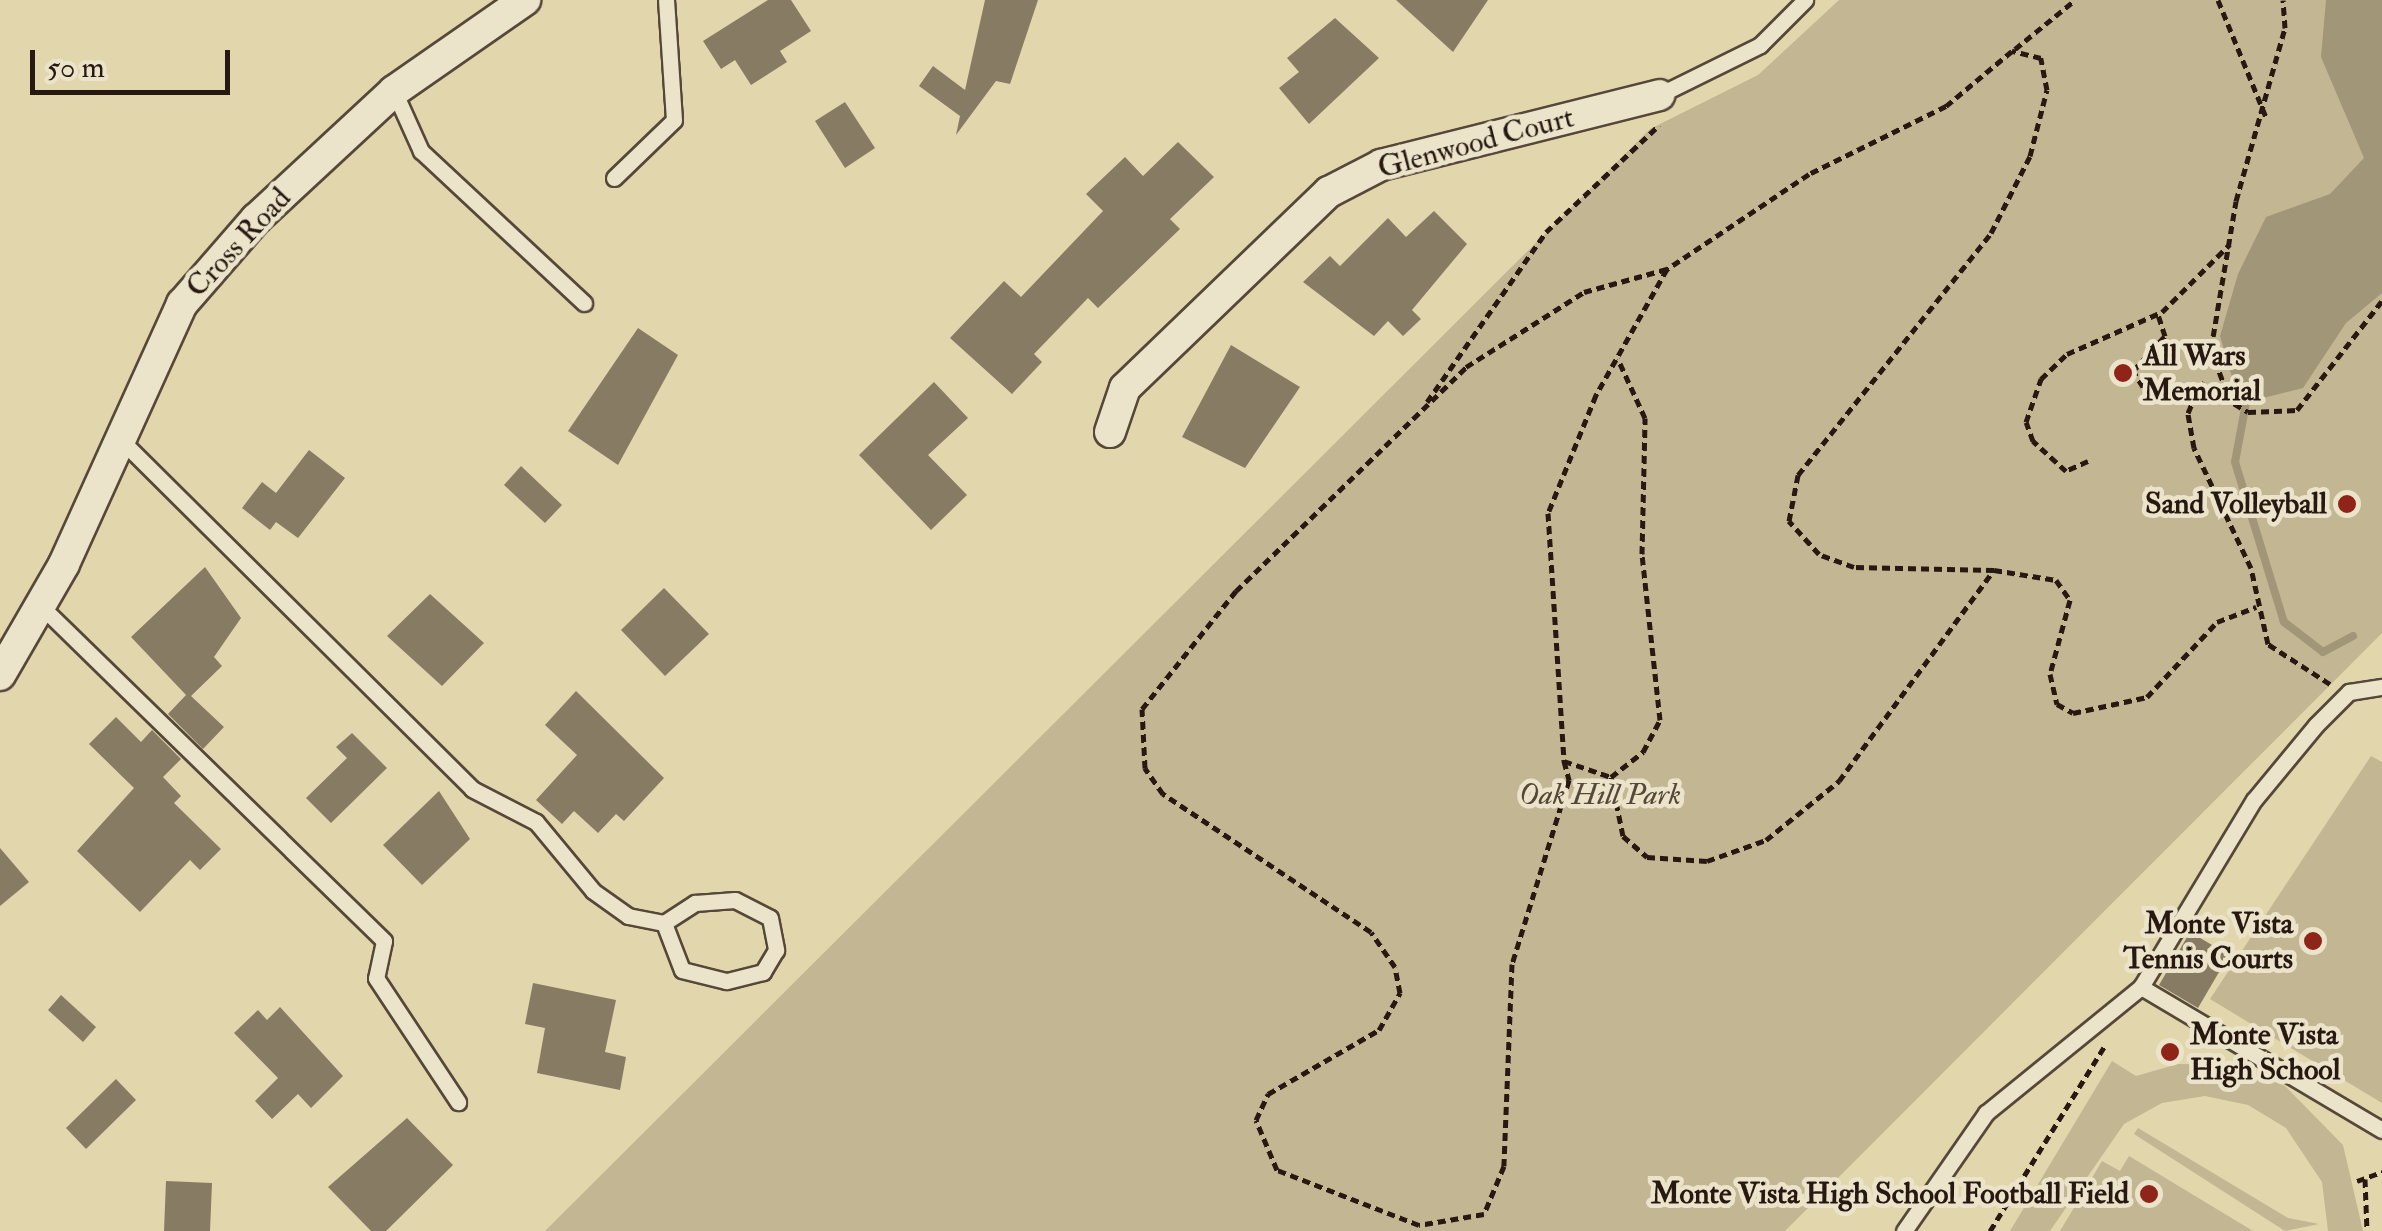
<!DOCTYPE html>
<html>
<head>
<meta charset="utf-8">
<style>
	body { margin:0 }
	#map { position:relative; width:2382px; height:1231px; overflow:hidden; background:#e2d6ad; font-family:"IM FELL Double Pica",serif }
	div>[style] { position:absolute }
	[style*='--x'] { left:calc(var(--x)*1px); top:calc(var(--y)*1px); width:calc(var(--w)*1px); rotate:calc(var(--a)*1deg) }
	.green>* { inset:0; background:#c2b693 }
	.water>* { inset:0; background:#a29678 }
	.stream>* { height:8px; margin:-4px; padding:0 4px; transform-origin:4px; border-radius:4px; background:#a29678 }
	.building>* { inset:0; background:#887b63 }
	.path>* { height:5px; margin-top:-2.5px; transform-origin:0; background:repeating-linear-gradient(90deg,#271912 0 8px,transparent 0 13px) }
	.roads { filter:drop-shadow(2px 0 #564839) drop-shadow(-2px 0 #564839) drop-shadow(0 2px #564839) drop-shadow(0 -2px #564839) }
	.lane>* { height:15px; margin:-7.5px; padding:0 7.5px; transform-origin:7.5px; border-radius:7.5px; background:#ece4ca }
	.street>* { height:30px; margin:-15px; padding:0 15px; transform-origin:15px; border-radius:15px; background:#ece4ca }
	.dots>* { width:28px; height:28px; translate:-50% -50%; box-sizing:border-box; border:5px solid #ece4ca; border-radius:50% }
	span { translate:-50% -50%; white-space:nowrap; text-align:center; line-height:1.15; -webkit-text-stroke:9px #ece4ca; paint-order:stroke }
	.street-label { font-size:30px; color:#271912 }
	.poi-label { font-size:30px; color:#271912; font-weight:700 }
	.left { translate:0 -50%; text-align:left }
	.right { translate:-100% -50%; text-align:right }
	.park-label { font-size:30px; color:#564839; font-style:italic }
	.scale { position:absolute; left:30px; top:50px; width:200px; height:45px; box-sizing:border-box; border:5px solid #271912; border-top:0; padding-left:12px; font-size:30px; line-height:35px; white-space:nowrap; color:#271912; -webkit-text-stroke:8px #ece4ca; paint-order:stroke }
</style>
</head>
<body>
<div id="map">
	<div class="green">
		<div style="clip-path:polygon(1839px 0,2382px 0,2382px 633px,1785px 1231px,545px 1231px,1650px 129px,1758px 75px)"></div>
		<div style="clip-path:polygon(2371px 756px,2382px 762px,2382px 1103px,2210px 999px)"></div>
		<div style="clip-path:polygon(2112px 1061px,2136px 1076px,2178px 1064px,2234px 1065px,2285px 1086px,2343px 1145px,2363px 1231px,2328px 1231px,2322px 1182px,2286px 1128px,2248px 1105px,2205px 1096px,2162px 1103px,2124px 1124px,2050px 1231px,2010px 1231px)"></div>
		<div style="clip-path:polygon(2138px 1128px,2288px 1218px,2319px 1224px,2285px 1231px,2134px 1134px)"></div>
		<div style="clip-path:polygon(2129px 1156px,2253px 1231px,2060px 1231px,2102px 1161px,2120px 1171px)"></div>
	</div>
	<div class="water">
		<div style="clip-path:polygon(2326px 0,2382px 0,2382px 293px,2346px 323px,2303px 388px,2263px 398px,2235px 387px,2220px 336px,2238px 274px,2266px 217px,2330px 194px,2364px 158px,2321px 57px)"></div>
	</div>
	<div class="stream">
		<div style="--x:2248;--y:392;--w:71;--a:100.5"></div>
		<div style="--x:2235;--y:462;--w:167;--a:73"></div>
		<div style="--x:2284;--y:622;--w:49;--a:37.6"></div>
		<div style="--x:2323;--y:652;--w:34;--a:-28"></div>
	</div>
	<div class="building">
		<div style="clip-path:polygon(768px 0,791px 0,811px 31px,780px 51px,787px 62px,751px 85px,735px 60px,721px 69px,703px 41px)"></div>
		<div style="clip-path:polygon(985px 0,1038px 0,1010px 84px,996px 81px,956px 135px,960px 116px,919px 86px,933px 66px,965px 90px)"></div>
		<div style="clip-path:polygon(1396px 0,1488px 0,1453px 52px)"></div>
		<div style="clip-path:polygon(1335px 18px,1379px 58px,1309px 124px,1279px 88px,1299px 72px,1287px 58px)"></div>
		<div style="clip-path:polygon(845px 102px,875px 148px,845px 168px,815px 121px)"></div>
		<div style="clip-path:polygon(1178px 142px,1214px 177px,1170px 219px,1180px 229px,1098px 308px,1088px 298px,1034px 354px,1042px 362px,1012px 394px,950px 338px,1004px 281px,1021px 297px,1103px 211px,1086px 194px,1125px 157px,1143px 176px)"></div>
		<div style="clip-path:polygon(1434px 211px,1467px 244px,1412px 310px,1421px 319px,1403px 336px,1388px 321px,1374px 336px,1303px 282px,1330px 256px,1340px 266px,1388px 218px,1406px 237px)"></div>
		<div style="clip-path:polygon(638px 328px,678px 355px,618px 465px,568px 431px)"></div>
		<div style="clip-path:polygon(1231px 345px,1300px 387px,1245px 468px,1182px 437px)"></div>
		<div style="clip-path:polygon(934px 382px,968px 418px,928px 455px,967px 495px,931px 530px,859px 455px)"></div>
		<div style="clip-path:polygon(309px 450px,345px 478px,298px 538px,276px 522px,270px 530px,242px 508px,262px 482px,276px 493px)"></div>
		<div style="clip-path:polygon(521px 466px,562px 505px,545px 523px,504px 485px)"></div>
		<div style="clip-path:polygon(205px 567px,241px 618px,214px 657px,222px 666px,191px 696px,224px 727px,203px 749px,168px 714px,186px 695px,131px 637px)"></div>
		<div style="clip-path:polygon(664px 588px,709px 634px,665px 676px,621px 630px)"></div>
		<div style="clip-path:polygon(430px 594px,484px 643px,442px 686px,387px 636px)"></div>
		<div style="clip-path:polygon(576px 691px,664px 778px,624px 821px,616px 814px,598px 833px,574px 811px,562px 824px,536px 800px,577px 755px,545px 725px)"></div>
		<div style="clip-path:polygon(116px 717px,141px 742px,152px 730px,181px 759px,163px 777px,181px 796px,174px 803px,221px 849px,200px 870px,190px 860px,140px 912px,77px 851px,134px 788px,89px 744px)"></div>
		<div style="clip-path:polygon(352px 733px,387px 768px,331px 823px,306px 798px,347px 758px,336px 747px)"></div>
		<div style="clip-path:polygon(439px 791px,470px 839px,422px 885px,383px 845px)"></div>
		<div style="clip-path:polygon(0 848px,29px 882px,0 906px)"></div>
		<div style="clip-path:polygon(2190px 932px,2229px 955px,2198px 1008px,2159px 985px)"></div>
		<div style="clip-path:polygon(533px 983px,616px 1000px,605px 1052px,626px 1057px,620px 1090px,537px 1073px,545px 1028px,525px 1024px)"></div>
		<div style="clip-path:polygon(61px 995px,96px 1027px,83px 1042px,48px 1010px)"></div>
		<div style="clip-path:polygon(280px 1007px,343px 1076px,311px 1108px,298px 1094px,272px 1119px,255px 1101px,278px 1078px,234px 1033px,258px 1010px,267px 1020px)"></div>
		<div style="clip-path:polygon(116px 1079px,136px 1100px,86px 1149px,66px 1128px)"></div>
		<div style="clip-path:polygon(407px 1118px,453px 1165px,386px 1231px,371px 1231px,328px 1187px)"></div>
		<div style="clip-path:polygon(166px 1181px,212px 1183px,210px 1231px,164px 1231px)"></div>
	</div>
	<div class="path">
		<div style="--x:2218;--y:0;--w:126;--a:67.7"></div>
		<div style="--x:2015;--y:49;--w:77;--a:-39.2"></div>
		<div style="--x:2150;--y:398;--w:32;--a:-122"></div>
		<div style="--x:2133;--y:371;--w:47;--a:-47.6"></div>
		<div style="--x:2165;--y:336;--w:23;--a:-108"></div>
		<div style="--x:1427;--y:402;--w:208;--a:-55"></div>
		<div style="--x:1546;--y:232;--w:156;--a:-43.4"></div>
		<div style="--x:2231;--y:404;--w:59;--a:-110"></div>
		<div style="--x:2211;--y:349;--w:150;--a:-80.4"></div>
		<div style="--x:2236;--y:201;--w:180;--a:-74.2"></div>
		<div style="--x:2285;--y:28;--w:28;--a:-94"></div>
		<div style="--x:2088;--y:461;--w:24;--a:156"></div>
		<div style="--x:2066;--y:471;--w:45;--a:-137.7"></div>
		<div style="--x:2033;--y:441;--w:20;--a:-110"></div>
		<div style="--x:2026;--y:422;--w:46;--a:-70.8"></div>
		<div style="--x:2041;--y:379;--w:36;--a:-44"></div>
		<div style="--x:2067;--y:354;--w:104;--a:-23.9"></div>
		<div style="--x:2162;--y:312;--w:96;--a:-45"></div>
		<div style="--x:1994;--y:570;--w:63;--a:9.2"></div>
		<div style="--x:2056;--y:580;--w:24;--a:55"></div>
		<div style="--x:2070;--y:600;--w:77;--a:105.1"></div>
		<div style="--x:2050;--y:674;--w:31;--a:77"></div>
		<div style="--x:2057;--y:704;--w:18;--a:29"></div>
		<div style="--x:2073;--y:713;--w:76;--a:-12.2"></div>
		<div style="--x:2147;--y:697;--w:103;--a:-47"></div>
		<div style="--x:2217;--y:622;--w:42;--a:-21"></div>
		<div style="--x:2330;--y:684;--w:74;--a:-147.2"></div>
		<div style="--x:2268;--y:644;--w:78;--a:-102.6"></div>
		<div style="--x:2251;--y:568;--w:133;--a:-115.4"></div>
		<div style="--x:2194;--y:448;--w:36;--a:-100"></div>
		<div style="--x:2188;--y:413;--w:33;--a:-67"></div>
		<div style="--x:2201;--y:383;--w:55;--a:31.7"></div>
		<div style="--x:2248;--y:412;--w:49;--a:-2.3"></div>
		<div style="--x:2297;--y:410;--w:138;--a:-52.1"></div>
		<div style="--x:1564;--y:761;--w:20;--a:75"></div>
		<div style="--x:1569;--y:780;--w:193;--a:107.2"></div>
		<div style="--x:1512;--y:964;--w:202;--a:92.3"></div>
		<div style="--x:1504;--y:1166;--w:52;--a:112.6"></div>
		<div style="--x:1484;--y:1214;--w:66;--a:170.4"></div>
		<div style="--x:1419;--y:1225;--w:152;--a:-158.8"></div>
		<div style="--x:1277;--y:1170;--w:54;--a:-112.8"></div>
		<div style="--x:1256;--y:1120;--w:29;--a:-65"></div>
		<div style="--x:1268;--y:1094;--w:128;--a:-30"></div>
		<div style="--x:1379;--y:1030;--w:43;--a:-60.4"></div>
		<div style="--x:1400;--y:993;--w:26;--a:-101"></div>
		<div style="--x:1395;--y:967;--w:42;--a:-124.4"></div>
		<div style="--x:1371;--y:932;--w:250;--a:-146.4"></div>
		<div style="--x:1163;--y:794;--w:32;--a:-125"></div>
		<div style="--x:1145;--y:768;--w:59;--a:-92.9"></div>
		<div style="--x:1142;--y:709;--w:151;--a:-51.5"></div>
		<div style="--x:1236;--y:591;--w:321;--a:-44.2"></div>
		<div style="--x:1466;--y:367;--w:140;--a:-32.4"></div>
		<div style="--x:1584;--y:292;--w:86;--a:-15.5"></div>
		<div style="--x:1611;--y:777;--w:60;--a:78.5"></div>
		<div style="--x:1623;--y:836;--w:32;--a:41"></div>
		<div style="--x:1647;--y:857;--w:60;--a:3.8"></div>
		<div style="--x:1707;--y:861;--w:63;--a:-19.6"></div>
		<div style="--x:1766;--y:840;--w:94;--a:-38.9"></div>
		<div style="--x:1839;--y:781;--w:262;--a:-53.7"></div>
		<div style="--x:1994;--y:570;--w:140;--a:-178.8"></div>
		<div style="--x:1854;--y:567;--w:37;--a:-160"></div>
		<div style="--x:1819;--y:554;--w:45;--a:-132.3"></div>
		<div style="--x:1789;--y:521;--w:47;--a:-78.9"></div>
		<div style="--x:1798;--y:475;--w:310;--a:-51.4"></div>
		<div style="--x:1991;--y:233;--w:86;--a:-63.1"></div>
		<div style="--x:2030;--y:156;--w:68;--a:-75.6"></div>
		<div style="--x:2047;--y:90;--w:33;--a:-101"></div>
		<div style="--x:2041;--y:58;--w:30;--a:-166"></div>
		<div style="--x:2012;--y:51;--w:86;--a:140.2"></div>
		<div style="--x:1946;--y:106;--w:153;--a:153.6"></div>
		<div style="--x:1809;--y:174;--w:171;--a:146.2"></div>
		<div style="--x:1667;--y:269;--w:145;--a:119.4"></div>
		<div style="--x:1596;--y:395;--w:127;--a:112.1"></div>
		<div style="--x:1548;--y:513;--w:249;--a:86.3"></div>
		<div style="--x:1564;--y:761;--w:50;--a:18.8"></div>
		<div style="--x:1611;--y:777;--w:41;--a:-38"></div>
		<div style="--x:1643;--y:752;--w:36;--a:-62"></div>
		<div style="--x:1660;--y:720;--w:167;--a:-96.2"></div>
		<div style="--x:1642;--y:554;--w:136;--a:-88.7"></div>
		<div style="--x:1645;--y:418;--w:65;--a:-114.6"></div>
		<div style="--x:2365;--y:1179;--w:52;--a:87.8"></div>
		<div style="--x:2357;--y:1181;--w:27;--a:-20"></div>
		<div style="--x:1990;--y:1231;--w:220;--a:-58.2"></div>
	</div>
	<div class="roads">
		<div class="lane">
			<div style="--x:394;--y:91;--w:66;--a:65.8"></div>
			<div style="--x:421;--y:151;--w:223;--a:43"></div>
			<div style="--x:1659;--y:95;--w:113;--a:-26.3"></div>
			<div style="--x:1760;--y:45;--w:64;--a:-45"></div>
			<div style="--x:614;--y:178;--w:83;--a:-44"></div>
			<div style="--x:674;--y:120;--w:120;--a:-93.8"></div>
			<div style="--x:120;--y:439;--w:496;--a:44.8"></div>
			<div style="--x:472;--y:789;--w:72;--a:27.3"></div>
			<div style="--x:536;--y:822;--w:89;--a:50.4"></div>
			<div style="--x:593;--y:891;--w:43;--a:35.5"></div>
			<div style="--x:628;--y:916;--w:37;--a:11"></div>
			<div style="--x:664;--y:923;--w:37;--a:-33"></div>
			<div style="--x:695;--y:903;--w:40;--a:-4.3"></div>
			<div style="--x:735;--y:900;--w:39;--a:27"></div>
			<div style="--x:770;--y:918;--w:33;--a:79"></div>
			<div style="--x:776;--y:950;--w:26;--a:121"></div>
			<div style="--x:763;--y:972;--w:38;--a:166"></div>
			<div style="--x:726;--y:981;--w:45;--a:-166"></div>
			<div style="--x:682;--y:970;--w:50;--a:-111"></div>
			<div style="--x:42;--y:607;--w:478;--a:44.3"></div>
			<div style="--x:384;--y:941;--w:38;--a:102"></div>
			<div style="--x:376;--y:978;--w:149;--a:56.5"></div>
			<div style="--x:2141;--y:987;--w:280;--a:30.7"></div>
			<div style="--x:1904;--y:1231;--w:144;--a:-55.2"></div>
			<div style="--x:1986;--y:1113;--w:200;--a:-39.1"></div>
			<div style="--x:2141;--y:987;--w:218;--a:-58.9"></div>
			<div style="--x:2254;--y:800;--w:97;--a:-50.4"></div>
			<div style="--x:2316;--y:725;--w:47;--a:-45"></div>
			<div style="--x:2349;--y:692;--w:33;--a:-9"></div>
		</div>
		<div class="street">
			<div style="--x:1110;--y:432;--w:46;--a:-71.2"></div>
			<div style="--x:1125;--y:388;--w:283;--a:-43.9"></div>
			<div style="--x:1329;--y:192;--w:59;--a:-27.4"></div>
			<div style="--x:1381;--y:165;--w:287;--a:-14.1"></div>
			<div style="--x:0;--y:675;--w:128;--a:-60"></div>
			<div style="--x:64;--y:564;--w:286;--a:-65.6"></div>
			<div style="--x:182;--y:304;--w:113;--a:-49"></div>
			<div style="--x:256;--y:219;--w:188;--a:-42.8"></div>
			<div style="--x:394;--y:91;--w:160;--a:-34.8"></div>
		</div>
	</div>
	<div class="dots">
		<div style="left:2123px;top:373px;background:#8f2418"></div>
		<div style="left:2347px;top:504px;background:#8f2418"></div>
		<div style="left:2313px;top:941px;background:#8f2418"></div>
		<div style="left:2170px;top:1052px;background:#8f2418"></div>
		<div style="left:2149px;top:1194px;background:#8f2418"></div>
	</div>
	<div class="street-label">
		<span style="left:1476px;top:143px;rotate:-15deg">Glenwood Court</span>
		<span style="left:239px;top:243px;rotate:-47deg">Cross Road</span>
	</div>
	<div class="poi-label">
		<span class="left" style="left:2143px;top:373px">All Wars<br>Memorial</span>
		<span class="right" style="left:2327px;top:504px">Sand Volleyball</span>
		<span class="right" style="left:2293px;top:941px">Monte Vista<br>Tennis Courts</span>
		<span class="left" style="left:2190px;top:1052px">Monte Vista<br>High School</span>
		<span class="right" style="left:2129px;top:1194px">Monte Vista High School Football Field</span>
	</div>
	<div class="park-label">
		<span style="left:1600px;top:795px">Oak Hill Park</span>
	</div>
	<div class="scale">50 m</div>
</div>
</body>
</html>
